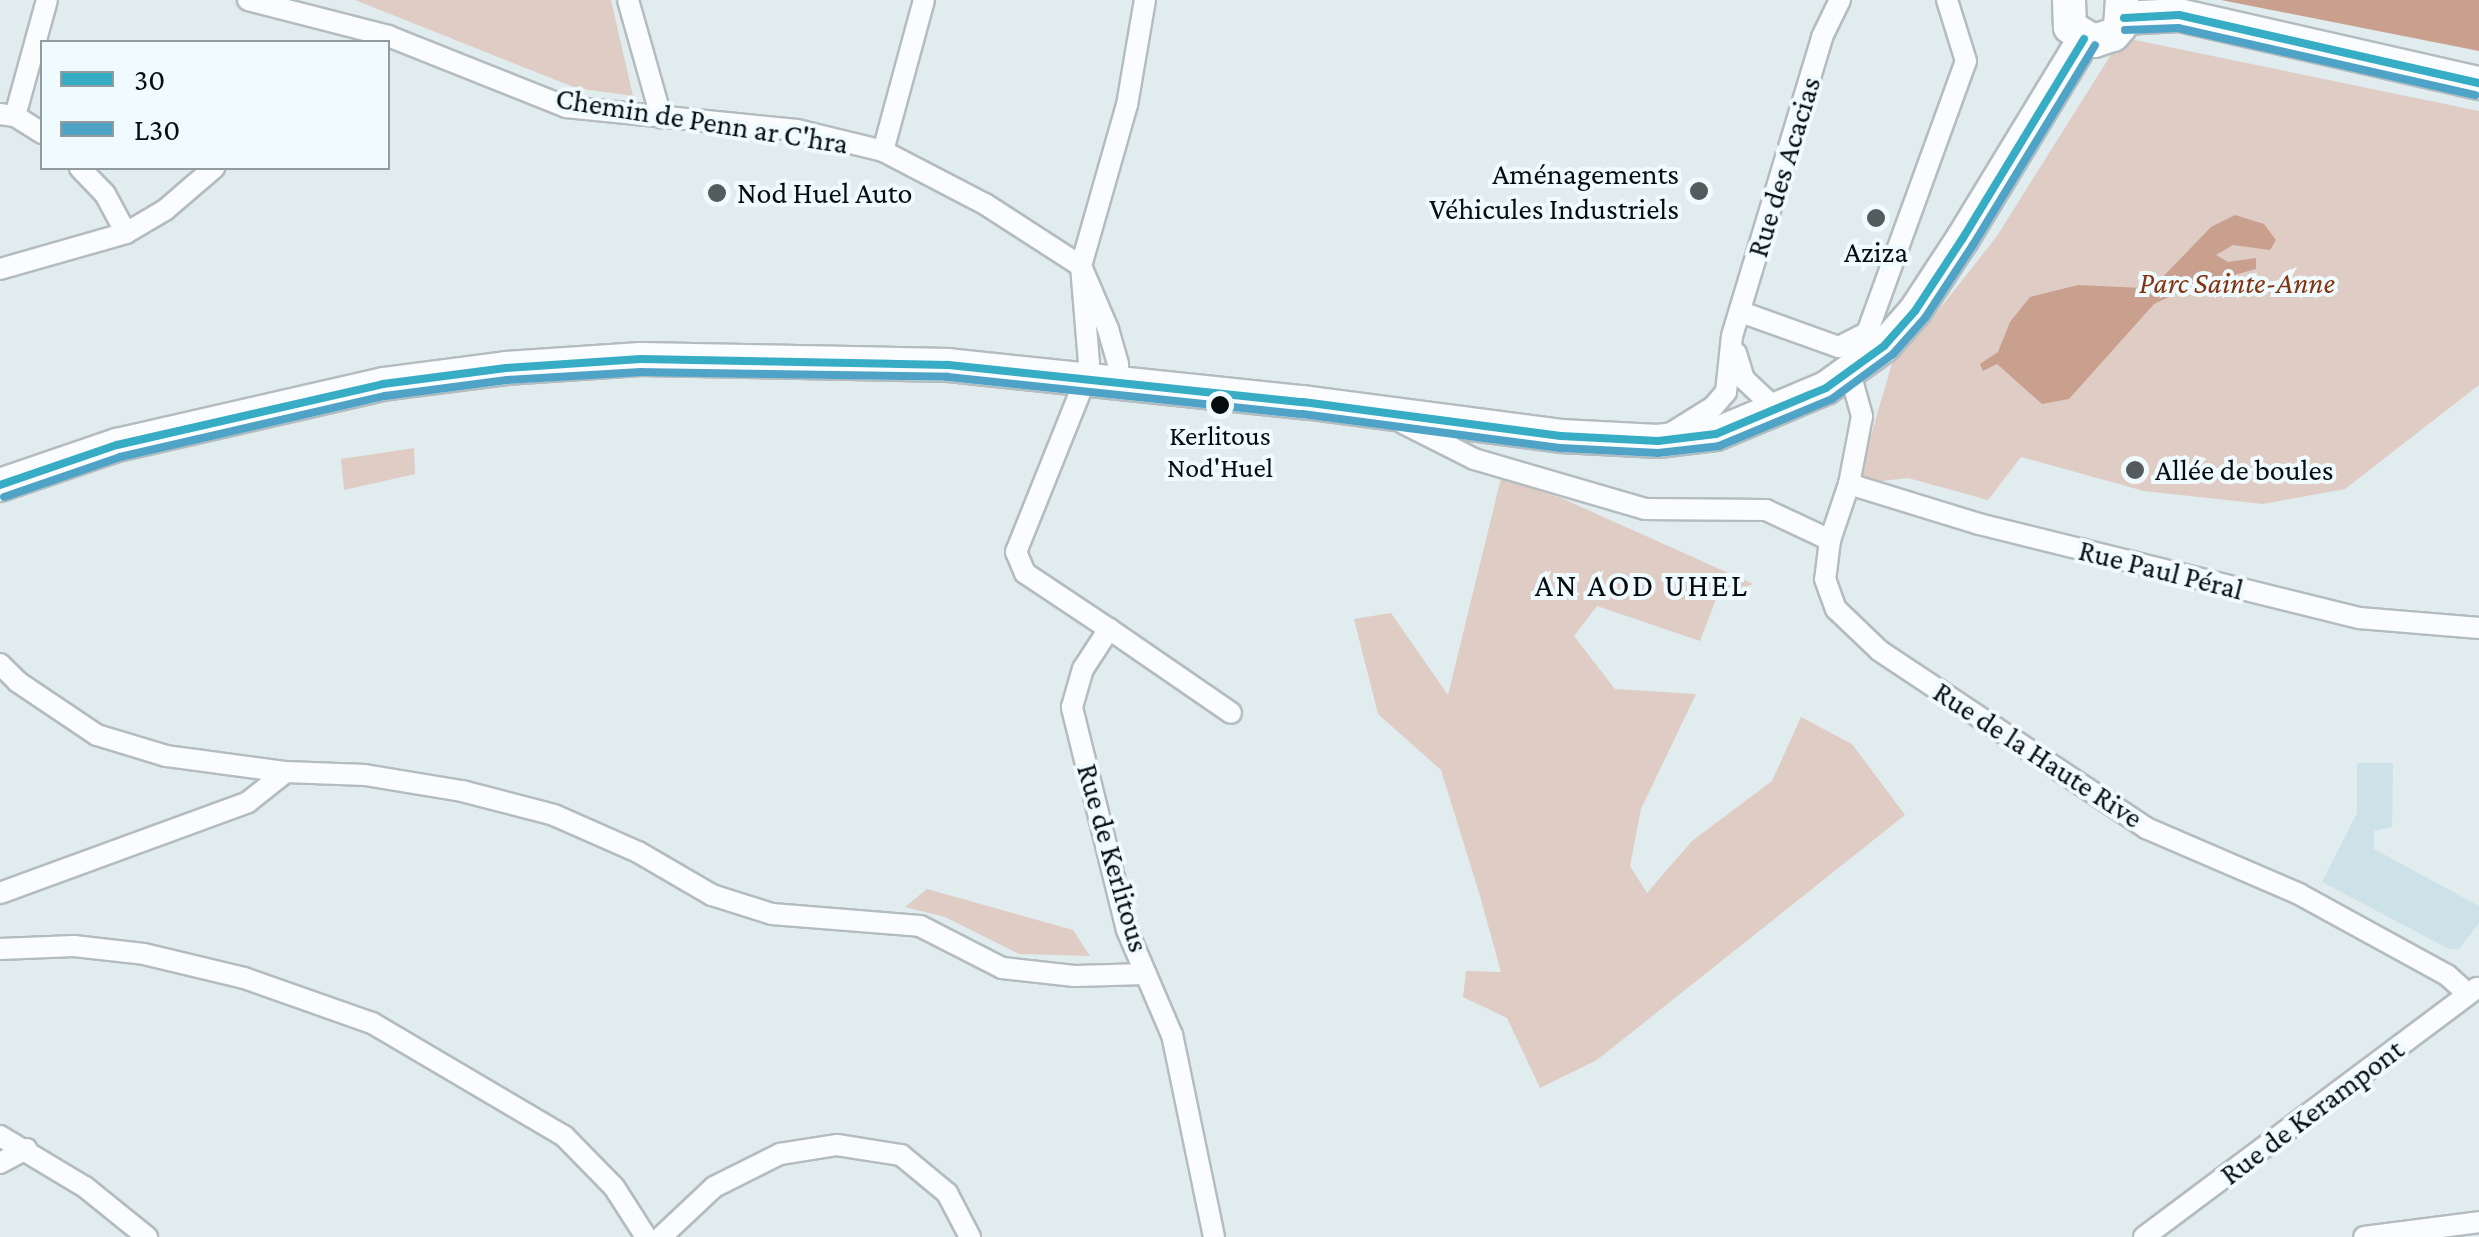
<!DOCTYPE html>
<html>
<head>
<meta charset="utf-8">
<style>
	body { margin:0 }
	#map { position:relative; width:2479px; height:1237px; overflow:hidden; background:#e1ecef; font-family:"Crimson Pro",serif }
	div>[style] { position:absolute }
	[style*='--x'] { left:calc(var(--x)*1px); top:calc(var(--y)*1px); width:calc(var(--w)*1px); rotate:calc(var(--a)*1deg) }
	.built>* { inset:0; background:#cde2e8 }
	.green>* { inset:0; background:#dfccc4 }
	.water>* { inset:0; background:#c99f8e }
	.roads { filter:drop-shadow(2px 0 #b4bcbf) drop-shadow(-2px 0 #b4bcbf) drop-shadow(0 2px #b4bcbf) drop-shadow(0 -2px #b4bcbf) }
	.street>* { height:20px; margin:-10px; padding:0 10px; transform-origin:10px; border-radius:10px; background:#fafcfd }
	.primary>* { height:32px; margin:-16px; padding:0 16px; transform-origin:16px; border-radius:16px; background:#fafcfd }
	.bus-1>* { height:8px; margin:-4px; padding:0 4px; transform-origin:4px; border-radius:4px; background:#36acc5 }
	.bus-2>* { height:8px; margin:-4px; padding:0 4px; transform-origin:4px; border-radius:4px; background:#4ea3c7 }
	.dots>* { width:28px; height:28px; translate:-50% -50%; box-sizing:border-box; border:5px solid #effbff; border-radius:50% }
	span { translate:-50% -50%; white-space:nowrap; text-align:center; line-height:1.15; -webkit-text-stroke:8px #effbff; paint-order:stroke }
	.bus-label { font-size:28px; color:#070d0f }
	.street-label { font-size:30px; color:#070d0f }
	.poi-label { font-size:30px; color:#070d0f }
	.right { translate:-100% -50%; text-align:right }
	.left { translate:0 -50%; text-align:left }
	.park-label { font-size:30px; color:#83330f; font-style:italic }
	.neighbourhood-label { font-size:32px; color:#070d0f; letter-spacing:2.5px }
	.legend { position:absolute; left:40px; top:40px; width:350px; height:130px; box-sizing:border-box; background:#effbff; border:2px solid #929c9f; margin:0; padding:12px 18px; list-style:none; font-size:30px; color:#070d0f }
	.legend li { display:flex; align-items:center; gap:20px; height:50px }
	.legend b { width:50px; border:2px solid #929c9f }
</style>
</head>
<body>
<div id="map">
	<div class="built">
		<div style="clip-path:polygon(2357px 763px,2393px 763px,2392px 827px,2374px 831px,2374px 849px,2479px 906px,2479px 923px,2459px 949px,2449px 949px,2322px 882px,2357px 813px)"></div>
	</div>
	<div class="green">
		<div style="clip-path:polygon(355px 0,611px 0,633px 96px,576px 88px)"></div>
		<div style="clip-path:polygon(2135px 40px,2479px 111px,2479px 385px,2345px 489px,2263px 504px,2144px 491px,2021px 457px,1988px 500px,1908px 478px,1857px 484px,1894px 356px,1919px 335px,1997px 236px,2117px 45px)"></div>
		<div style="clip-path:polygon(414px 448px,415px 474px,344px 490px,341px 459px)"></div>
		<div style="clip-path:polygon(1501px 478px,1561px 498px,1753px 584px,1716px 599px,1700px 641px,1597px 606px,1574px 636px,1615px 689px,1696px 694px,1641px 809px,1630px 866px,1647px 893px,1692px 841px,1772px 781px,1801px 717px,1852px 744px,1905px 815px,1597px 1060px,1540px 1088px,1507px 1018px,1463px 997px,1466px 971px,1501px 972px,1480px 896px,1441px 770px,1378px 714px,1354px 619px,1391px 613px,1448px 695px)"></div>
		<div style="clip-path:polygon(927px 889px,1073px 930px,1090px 956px,1019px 954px,945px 917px,905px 907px)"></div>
	</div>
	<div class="water">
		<div style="clip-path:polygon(2221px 0,2479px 0,2479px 51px)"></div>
		<div style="clip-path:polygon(2235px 215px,2264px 224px,2276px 240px,2270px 250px,2233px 245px,2216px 255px,2228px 262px,2256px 258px,2256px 269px,2187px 288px,2154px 304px,2069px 399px,2042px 404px,1997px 364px,1983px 371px,1980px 364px,1998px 352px,2010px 322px,2030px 297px,2078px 285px,2142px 288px,2156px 284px,2211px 227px)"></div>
	</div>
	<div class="roads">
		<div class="street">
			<div style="--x:248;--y:0;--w:145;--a:14.4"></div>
			<div style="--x:388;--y:36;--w:192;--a:21.7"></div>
			<div style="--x:566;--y:107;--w:232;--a:5.7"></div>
			<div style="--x:797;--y:130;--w:89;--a:13.7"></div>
			<div style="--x:883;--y:151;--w:115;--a:27.5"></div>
			<div style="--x:985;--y:204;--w:114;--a:32.9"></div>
			<div style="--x:1081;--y:266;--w:69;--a:66.8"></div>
			<div style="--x:1108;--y:329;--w:36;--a:74"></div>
			<div style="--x:1118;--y:364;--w:18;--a:90"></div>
			<div style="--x:628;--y:0;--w:122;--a:74.2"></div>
			<div style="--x:0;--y:114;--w:15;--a:8"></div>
			<div style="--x:15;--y:116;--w:32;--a:32"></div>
			<div style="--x:15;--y:116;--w:120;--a:-74.6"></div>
			<div style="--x:883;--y:151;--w:156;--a:-74.8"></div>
			<div style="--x:126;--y:233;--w:45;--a:-30.5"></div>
			<div style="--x:165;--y:210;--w:65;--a:-40.6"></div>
			<div style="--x:0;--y:269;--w:131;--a:-15.9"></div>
			<div style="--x:126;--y:233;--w:44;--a:-118.3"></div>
			<div style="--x:105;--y:194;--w:36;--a:-134"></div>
			<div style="--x:1741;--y:312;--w:104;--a:19.7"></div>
			<div style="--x:1839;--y:347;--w:31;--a:-27"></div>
			<div style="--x:1867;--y:333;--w:289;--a:-70"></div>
			<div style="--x:1966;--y:61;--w:64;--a:-107.3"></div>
			<div style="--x:1736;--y:353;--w:27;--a:73"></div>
			<div style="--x:1744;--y:379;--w:47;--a:43.3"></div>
			<div style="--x:1850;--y:373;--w:45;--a:74.4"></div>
			<div style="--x:1862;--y:416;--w:69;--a:100.8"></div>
			<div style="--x:1849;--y:484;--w:59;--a:108.7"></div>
			<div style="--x:1830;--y:540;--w:39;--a:97"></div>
			<div style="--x:1825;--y:579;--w:32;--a:70"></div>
			<div style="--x:1836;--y:609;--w:61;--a:43.7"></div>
			<div style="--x:1880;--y:651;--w:320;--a:33.6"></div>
			<div style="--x:2146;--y:828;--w:167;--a:23.3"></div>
			<div style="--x:2299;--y:894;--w:169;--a:28.7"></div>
			<div style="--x:2447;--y:975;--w:28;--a:42"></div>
			<div style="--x:1403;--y:423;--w:80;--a:26.9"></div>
			<div style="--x:1474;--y:459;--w:178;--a:16.3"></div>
			<div style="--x:1645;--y:509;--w:121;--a:0.5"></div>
			<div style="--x:1766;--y:510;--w:71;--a:25.1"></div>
			<div style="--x:1668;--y:435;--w:53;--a:-31.9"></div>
			<div style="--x:1713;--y:407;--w:20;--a:-49"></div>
			<div style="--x:1726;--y:392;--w:56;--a:-83.9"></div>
			<div style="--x:1732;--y:336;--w:312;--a:-73.2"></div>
			<div style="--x:1822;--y:37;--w:41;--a:-64.1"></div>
			<div style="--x:1849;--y:484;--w:136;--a:17.1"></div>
			<div style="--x:1979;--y:524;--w:392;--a:13.9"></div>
			<div style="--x:2360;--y:618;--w:119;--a:4.8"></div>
			<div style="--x:1109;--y:629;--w:101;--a:-146.3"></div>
			<div style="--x:1025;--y:573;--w:23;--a:-113"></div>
			<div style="--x:1016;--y:552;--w:188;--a:-68.1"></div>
			<div style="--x:1086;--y:378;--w:15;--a:-79"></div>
			<div style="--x:1089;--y:363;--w:97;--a:-94.7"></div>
			<div style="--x:1081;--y:266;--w:167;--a:-74.1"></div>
			<div style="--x:1127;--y:105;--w:107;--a:-80.3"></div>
			<div style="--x:0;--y:664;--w:25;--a:45"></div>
			<div style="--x:18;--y:682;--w:95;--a:33.9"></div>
			<div style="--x:97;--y:735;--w:72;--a:16.9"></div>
			<div style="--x:166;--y:756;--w:121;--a:7.6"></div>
			<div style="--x:0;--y:893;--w:264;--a:-20.1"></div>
			<div style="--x:248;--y:802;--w:48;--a:-38.3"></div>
			<div style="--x:286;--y:772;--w:79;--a:2.2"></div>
			<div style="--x:365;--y:775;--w:98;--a:9.4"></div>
			<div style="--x:462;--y:791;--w:95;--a:14.6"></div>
			<div style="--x:554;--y:815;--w:92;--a:23.8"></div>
			<div style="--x:638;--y:852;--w:86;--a:30.2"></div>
			<div style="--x:712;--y:895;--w:63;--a:17.6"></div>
			<div style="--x:772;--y:914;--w:148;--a:4.6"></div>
			<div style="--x:920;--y:926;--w:92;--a:27.1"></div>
			<div style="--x:1002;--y:968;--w:73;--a:6.3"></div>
			<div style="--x:1075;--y:976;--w:71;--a:-1.6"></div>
			<div style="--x:0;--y:949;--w:74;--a:-2.3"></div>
			<div style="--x:74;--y:946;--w:70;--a:6.5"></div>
			<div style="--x:144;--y:954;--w:103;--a:13.5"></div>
			<div style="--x:244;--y:978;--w:136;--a:19.4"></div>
			<div style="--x:372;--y:1023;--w:223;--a:30.5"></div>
			<div style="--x:564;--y:1136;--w:71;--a:45.6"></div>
			<div style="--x:614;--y:1187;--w:59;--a:57.4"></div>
			<div style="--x:0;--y:1136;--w:99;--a:31"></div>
			<div style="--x:85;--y:1187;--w:80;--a:38.9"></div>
			<div style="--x:0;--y:1163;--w:30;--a:-28"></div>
			<div style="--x:661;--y:1237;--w:73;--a:-43.3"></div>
			<div style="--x:714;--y:1187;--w:74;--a:-26.6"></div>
			<div style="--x:780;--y:1154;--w:58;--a:-9"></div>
			<div style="--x:837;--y:1145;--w:65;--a:8.9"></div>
			<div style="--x:901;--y:1155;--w:60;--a:39.6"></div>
			<div style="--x:947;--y:1193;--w:50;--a:62.4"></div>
			<div style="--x:1214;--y:1237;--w:206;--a:-101.7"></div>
			<div style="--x:1172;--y:1035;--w:114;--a:-113.2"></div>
			<div style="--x:1127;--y:930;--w:230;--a:-103.9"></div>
			<div style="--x:1072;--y:707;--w:40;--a:-74"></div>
			<div style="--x:1083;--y:669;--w:48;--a:-57"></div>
			<div style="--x:1109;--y:629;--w:148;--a:34.5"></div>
			<div style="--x:2144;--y:1237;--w:416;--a:-36.8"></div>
			<div style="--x:2364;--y:1237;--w:116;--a:-7.4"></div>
		</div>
		<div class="primary">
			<div style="--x:2069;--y:0;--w:27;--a:88"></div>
			<div style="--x:2070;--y:27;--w:28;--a:30"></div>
			<div style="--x:2094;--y:41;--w:20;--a:-18"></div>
			<div style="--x:2113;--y:35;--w:11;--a:-49"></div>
			<div style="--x:2120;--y:27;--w:27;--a:-86"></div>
			<div style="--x:2124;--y:18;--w:55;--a:-3.1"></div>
			<div style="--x:2179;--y:15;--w:308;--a:12.8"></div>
			<div style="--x:0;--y:485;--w:124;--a:-18.9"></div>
			<div style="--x:117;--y:445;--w:273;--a:-12.9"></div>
			<div style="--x:383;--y:384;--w:124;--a:-7.4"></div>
			<div style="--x:506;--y:368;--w:135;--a:-3.8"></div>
			<div style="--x:641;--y:359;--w:307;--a:1.1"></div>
			<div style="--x:948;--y:365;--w:357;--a:6"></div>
			<div style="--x:1303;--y:402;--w:260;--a:7.5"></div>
			<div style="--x:1561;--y:436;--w:97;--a:3"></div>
			<div style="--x:1658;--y:441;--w:58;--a:-6.9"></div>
			<div style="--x:1716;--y:434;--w:119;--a:-22.7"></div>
			<div style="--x:1826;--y:388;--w:72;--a:-35.9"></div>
			<div style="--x:1884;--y:346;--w:47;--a:-48.5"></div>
			<div style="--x:1915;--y:311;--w:87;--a:-56.7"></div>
			<div style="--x:1963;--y:238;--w:233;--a:-58.7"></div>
		</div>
	</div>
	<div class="bus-1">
		<div style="--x:2124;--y:18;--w:55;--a:-3.1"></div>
		<div style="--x:2179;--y:15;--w:308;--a:12.8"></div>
		<div style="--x:0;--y:485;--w:124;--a:-18.9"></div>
		<div style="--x:117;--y:445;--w:273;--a:-12.9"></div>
		<div style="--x:383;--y:384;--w:124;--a:-7.4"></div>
		<div style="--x:506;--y:368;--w:135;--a:-3.8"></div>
		<div style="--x:641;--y:359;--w:307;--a:1.1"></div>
		<div style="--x:948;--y:365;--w:357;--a:6"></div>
		<div style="--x:1303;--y:402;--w:260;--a:7.5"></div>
		<div style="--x:1561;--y:436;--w:97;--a:3"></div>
		<div style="--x:1658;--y:441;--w:58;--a:-6.9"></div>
		<div style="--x:1716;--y:434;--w:119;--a:-22.7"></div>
		<div style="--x:1826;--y:388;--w:72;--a:-35.9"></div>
		<div style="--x:1884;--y:346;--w:47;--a:-48.5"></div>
		<div style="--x:1915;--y:311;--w:87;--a:-56.7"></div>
		<div style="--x:1963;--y:238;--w:233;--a:-58.7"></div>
	</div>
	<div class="bus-2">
		<div style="--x:2125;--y:30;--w:53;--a:-2.2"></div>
		<div style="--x:2178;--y:28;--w:305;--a:12.7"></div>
		<div style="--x:4;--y:497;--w:123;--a:-19"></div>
		<div style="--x:120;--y:457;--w:272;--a:-13"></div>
		<div style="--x:385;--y:396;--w:123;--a:-7.5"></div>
		<div style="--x:507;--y:380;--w:134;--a:-3.4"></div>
		<div style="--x:641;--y:372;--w:306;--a:0.9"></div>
		<div style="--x:947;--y:377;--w:357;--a:6"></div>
		<div style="--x:1302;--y:414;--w:260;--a:7.5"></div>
		<div style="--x:1560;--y:448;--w:98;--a:2.9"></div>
		<div style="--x:1658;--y:453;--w:61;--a:-6.5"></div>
		<div style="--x:1719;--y:446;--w:122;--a:-22.6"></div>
		<div style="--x:1832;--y:399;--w:76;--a:-36.4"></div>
		<div style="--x:1893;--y:354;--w:48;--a:-48.4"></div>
		<div style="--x:1925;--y:318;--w:87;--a:-56.7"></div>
		<div style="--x:1973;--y:245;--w:234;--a:-58.6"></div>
	</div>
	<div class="dots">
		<div style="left:1699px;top:191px;background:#535b5d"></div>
		<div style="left:717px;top:193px;background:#535b5d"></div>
		<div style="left:1876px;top:218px;background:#535b5d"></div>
		<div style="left:1220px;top:405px;background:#070d0f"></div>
		<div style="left:2135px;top:470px;background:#535b5d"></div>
	</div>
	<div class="bus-label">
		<span style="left:1220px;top:452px">Kerlitous<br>Nod'Huel</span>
	</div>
	<div class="street-label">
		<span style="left:702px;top:121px;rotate:9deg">Chemin de Penn ar C'hra</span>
		<span style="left:1784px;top:167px;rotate:-73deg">Rue des Acacias</span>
		<span style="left:2161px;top:570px;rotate:14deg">Rue Paul Péral</span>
		<span style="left:2038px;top:755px;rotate:33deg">Rue de la Haute Rive</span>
		<span style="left:1113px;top:858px;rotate:74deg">Rue de Kerlitous</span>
		<span style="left:2312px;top:1112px;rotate:-37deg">Rue de Kerampont</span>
	</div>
	<div class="poi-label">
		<span class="right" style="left:1679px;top:191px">Aménagements<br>Véhicules Industriels</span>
		<span class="left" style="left:737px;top:193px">Nod Huel Auto</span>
		<span style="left:1876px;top:252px">Aziza</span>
		<span class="left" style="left:2155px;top:470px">Allée de boules</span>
	</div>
	<div class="park-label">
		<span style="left:2237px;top:283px">Parc Sainte-Anne</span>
	</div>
	<div class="neighbourhood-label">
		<span style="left:1642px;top:585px">AN AOD UHEL</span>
	</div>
	<ul class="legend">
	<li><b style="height:12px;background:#36acc5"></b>30</li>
	<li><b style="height:12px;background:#4ea3c7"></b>L30</li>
	</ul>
</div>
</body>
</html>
